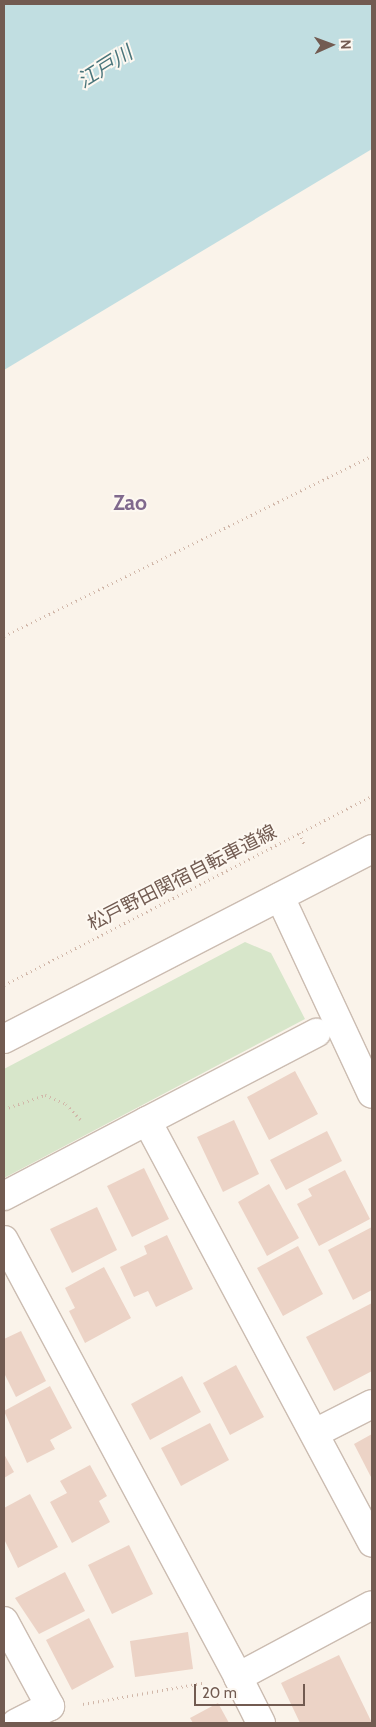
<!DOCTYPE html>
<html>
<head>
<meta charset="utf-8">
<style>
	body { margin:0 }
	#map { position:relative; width:376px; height:1727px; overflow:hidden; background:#faf3ea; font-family:Cabin,"Noto Sans JP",sans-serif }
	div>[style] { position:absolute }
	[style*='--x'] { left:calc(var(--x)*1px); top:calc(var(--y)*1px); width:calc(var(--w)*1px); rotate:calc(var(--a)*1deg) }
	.green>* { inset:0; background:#d7e6ca }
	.water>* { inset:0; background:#c1dee1 }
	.building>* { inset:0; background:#ecd3c6 }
	.path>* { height:3px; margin-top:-1.5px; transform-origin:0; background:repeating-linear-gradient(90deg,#d1b7a9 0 1px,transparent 0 5px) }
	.roads { filter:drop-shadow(1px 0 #cbbcb1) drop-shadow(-1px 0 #cbbcb1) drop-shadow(0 1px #cbbcb1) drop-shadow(0 -1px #cbbcb1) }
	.street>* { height:28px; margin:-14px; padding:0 14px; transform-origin:14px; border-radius:14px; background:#fff }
	.secondary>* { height:28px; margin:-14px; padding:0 14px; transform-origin:14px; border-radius:14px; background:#fff }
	span { translate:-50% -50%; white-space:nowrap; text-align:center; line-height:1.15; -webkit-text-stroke:4px #fdf8f1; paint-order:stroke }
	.street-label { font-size:19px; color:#725b51 }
	.water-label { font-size:20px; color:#4a757b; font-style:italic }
	.quarter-label { font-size:21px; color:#80698d; font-weight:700 }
	.frame { position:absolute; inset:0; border:5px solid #725b51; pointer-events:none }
	.north { position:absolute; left:306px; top:20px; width:50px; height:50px; -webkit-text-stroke:4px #fdf8f1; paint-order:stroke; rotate:88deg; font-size:14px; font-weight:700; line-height:20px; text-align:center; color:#725b51 }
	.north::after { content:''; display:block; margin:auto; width:18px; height:22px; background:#725b51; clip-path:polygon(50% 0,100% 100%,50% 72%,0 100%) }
	.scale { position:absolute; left:194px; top:1684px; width:111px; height:22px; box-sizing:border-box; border:2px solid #725b51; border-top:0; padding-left:6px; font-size:15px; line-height:18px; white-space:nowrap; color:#725b51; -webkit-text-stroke:4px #fdf8f1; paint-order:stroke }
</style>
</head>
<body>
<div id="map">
	<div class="green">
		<div style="clip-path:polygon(245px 942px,271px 953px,305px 1019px,4px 1178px,4px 1069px)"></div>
	</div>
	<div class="water">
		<div style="clip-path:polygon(4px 4px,372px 4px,372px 149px,4px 370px)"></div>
	</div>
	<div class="building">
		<div style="clip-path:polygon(295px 1071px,318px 1114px,269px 1140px,247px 1097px)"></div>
		<div style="clip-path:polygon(234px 1120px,259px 1174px,223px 1192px,197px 1137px)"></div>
		<div style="clip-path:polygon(327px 1131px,342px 1161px,286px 1190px,270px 1160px)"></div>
		<div style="clip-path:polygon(144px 1168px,169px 1219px,132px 1237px,107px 1186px)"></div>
		<div style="clip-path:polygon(345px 1170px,370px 1219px,319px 1246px,297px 1204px,312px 1196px,308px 1189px)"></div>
		<div style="clip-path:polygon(269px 1184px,299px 1238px,267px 1256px,238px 1202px)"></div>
		<div style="clip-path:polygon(97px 1207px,117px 1250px,72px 1273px,50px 1229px)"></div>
		<div style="clip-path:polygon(372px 1227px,372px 1290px,353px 1300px,328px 1250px)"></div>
		<div style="clip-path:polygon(167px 1235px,193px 1289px,156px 1307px,148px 1291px,134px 1297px,120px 1267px,147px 1254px,144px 1246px)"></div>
		<div style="clip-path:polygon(298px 1246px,323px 1294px,283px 1316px,257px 1268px)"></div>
		<div style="clip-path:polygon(104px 1267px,131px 1318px,85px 1343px,69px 1311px,75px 1308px,65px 1288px)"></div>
		<div style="clip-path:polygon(372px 1303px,372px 1371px,334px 1391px,306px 1337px)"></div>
		<div style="clip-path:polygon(21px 1331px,46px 1381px,16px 1397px,4px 1373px,4px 1339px)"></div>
		<div style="clip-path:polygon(236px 1365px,264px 1417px,230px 1435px,203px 1383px)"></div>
		<div style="clip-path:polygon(182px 1376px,201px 1412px,150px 1440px,131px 1404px)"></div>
		<div style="clip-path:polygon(50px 1386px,72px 1428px,50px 1440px,55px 1449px,27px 1463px,4px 1411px)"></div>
		<div style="clip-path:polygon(210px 1423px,229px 1460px,181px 1486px,161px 1448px)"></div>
		<div style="clip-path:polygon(372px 1434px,372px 1479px,354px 1444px)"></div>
		<div style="clip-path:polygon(4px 1454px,14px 1472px,4px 1478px)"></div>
		<div style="clip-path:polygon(90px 1465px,107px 1496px,99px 1501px,110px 1522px,72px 1543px,50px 1502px,67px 1493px,60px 1481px)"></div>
		<div style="clip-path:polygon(30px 1494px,58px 1547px,18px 1568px,4px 1539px,4px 1508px)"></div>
		<div style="clip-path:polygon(129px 1545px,153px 1594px,112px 1614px,88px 1565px)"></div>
		<div style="clip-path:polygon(65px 1572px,85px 1611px,39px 1634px,15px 1598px)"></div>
		<div style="clip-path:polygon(89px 1618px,114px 1667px,72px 1690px,46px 1640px)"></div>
		<div style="clip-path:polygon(188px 1632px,193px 1669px,135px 1677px,130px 1641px)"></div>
		<div style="clip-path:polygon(339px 1655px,372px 1723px,300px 1723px,281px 1683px)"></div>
		<div style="clip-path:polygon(218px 1703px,229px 1723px,193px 1723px,190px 1718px)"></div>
	</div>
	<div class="path">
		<div style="--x:4;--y:636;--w:410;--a:-26.1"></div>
		<div style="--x:299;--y:833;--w:14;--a:65"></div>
		<div style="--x:4;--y:985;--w:414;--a:-27.2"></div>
		<div style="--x:4;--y:1109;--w:43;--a:-18.9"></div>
		<div style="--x:45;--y:1095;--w:23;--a:23"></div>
		<div style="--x:66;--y:1104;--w:21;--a:47"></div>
		<div style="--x:83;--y:1704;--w:121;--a:-10"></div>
	</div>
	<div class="roads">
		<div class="street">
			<div style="--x:147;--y:1121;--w:191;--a:-27.5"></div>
			<div style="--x:4;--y:1196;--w:161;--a:-27.7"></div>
			<div style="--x:147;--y:1121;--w:478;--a:61.9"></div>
			<div style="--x:4;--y:1240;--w:496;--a:61.8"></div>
			<div style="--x:315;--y:1433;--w:64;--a:-27"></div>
			<div style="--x:4;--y:1621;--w:97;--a:61.6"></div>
			<div style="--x:50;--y:1706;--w:38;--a:153"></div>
			<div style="--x:261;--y:1723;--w:51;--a:-116.6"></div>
			<div style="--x:238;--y:1677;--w:152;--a:-28.2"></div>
		</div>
		<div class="secondary">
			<div style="--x:280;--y:897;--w:217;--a:65"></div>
			<div style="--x:4;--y:1039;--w:414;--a:-27.3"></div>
		</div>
	</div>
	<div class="street-label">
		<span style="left:182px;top:878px;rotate:-27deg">松戸野田関宿自転車道線</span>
	</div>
	<div class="water-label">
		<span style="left:105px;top:67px;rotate:-32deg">江戸川</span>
	</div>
	<div class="quarter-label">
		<span style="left:130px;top:503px">Zao</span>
	</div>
	<div class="frame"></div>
	<div class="north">N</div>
	<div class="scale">20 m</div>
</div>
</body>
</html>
